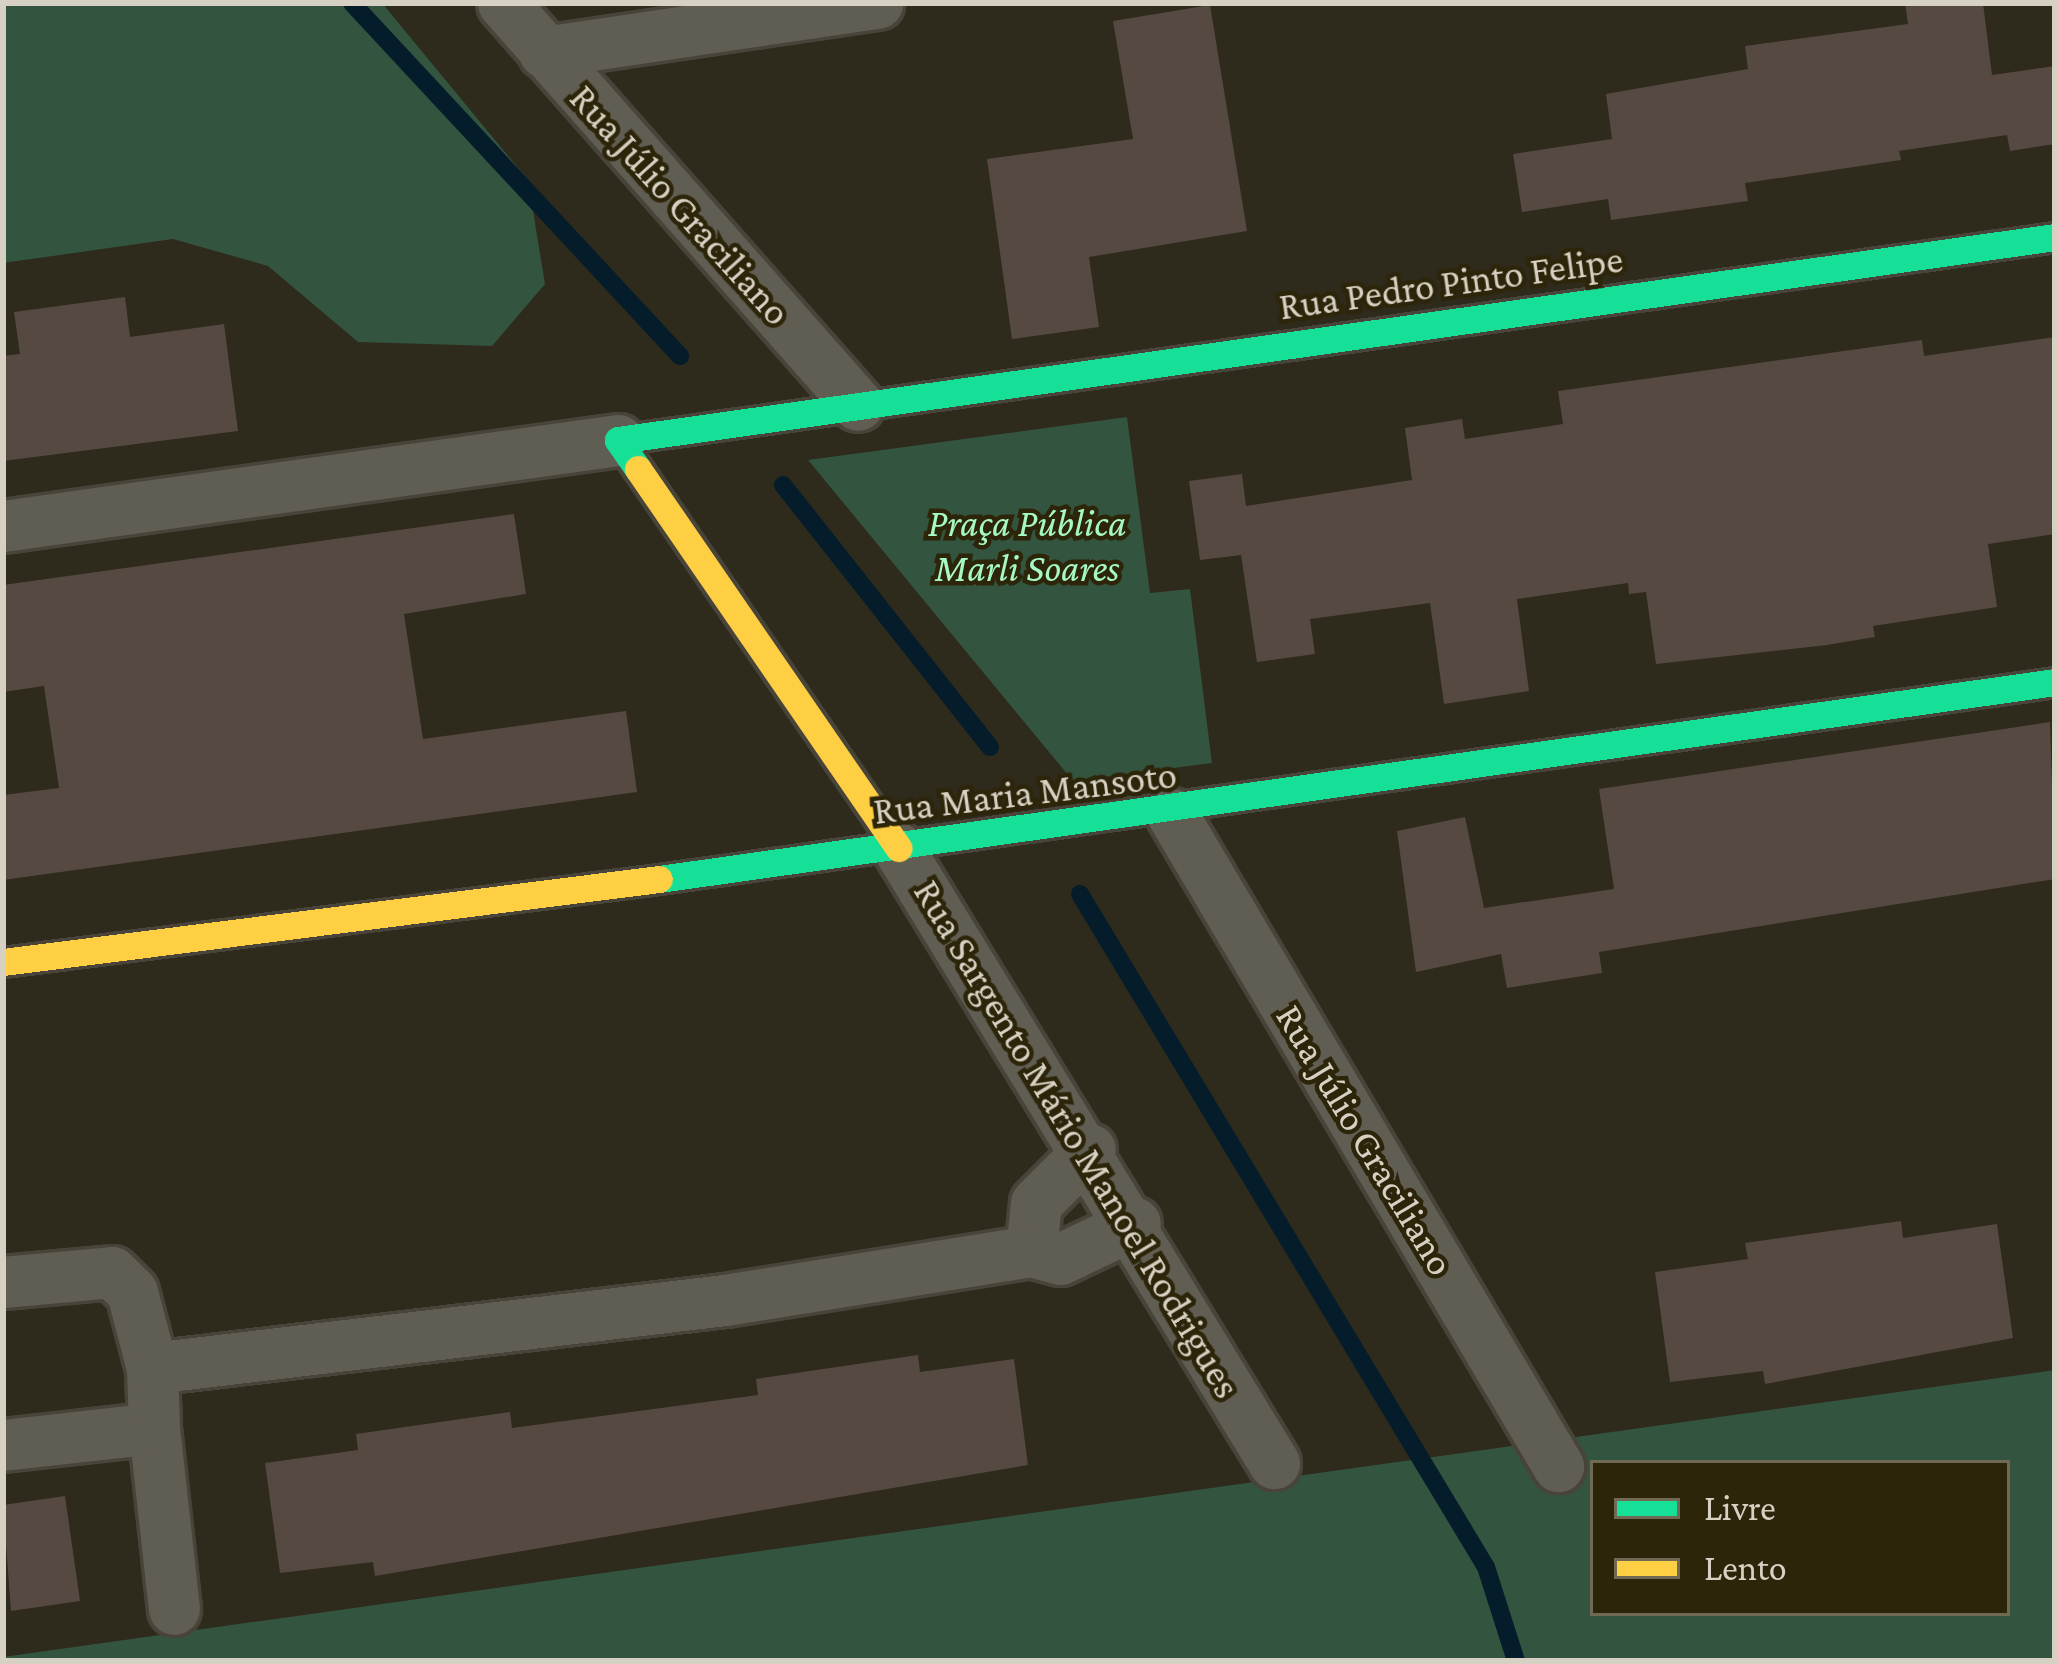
<!DOCTYPE html>
<html>
<head>
<meta charset="utf-8">
<style>
	body { margin:0 }
	#map { position:relative; width:2058px; height:1664px; overflow:hidden; background:#2e2a1c; font-family:"Crimson Pro",serif }
	div>[style] { position:absolute }
	[style*='--x'] { left:calc(var(--x)*1px); top:calc(var(--y)*1px); width:calc(var(--w)*1px); rotate:calc(var(--a)*1deg) }
	.green>* { inset:0; background:#33543e }
	.stream>* { height:18px; margin:-9px; padding:0 9px; transform-origin:9px; border-radius:9px; background:#051d2b }
	.building>* { inset:0; background:#564941 }
	.roads { filter:drop-shadow(3px 0 #484439) drop-shadow(-3px 0 #484439) drop-shadow(0 3px #484439) drop-shadow(0 -3px #484439) }
	.street>* { height:51px; margin:-25.5px; padding:0 25.5px; transform-origin:25.5px; border-radius:25.5px; background:#605d53 }
	.fast>* { height:27px; margin:-13.5px; padding:0 13.5px; transform-origin:13.5px; border-radius:13.5px; background:#16e098 }
	.slow>* { height:27px; margin:-13.5px; padding:0 13.5px; transform-origin:13.5px; border-radius:13.5px; background:#ffcf43 }
	span { translate:-50% -50%; white-space:nowrap; text-align:center; line-height:1.15; -webkit-text-stroke:9px #2c250a; paint-order:stroke }
	.street-label { font-size:39px; color:#d6d1c2 }
	.park-label { font-size:39px; color:#a6f8c4; font-style:italic }
	.frame { position:absolute; inset:0; border:6px solid #d6d1c2; pointer-events:none }
	.legend { position:absolute; left:1590px; top:1460px; width:420px; height:156px; box-sizing:border-box; background:#2c250a; border:3px solid #706a54; margin:0; padding:15px 21px; list-style:none; font-size:36px; color:#d6d1c2 }
	.legend li { display:flex; align-items:center; gap:24px; height:60px }
	.legend b { width:60px; border:3px solid #706a54 }
</style>
</head>
<body>
<div id="map">
	<div class="green">
		<div style="clip-path:polygon(3px 3px,382px 3px,528px 180px,545px 284px,492px 346px,358px 342px,268px 266px,173px 239px,3px 263px)"></div>
		<div style="clip-path:polygon(1127px 417px,1150px 593px,1190px 589px,1212px 763px,1073px 781px,808px 460px)"></div>
		<div style="clip-path:polygon(evenodd,2055px 1370px,2055px 1661px,3px 1661px,3px 1657px,2055px 1370px,1593px 1463px,2007px 1463px,2007px 1613px,1593px 1613px,1593px 1463px)"></div>
	</div>
	<div class="stream">
		<div style="--x:352;--y:3;--w:482;--a:47.1"></div>
		<div style="--x:783;--y:485;--w:334;--a:51.7"></div>
		<div style="--x:1080;--y:894;--w:786;--a:58.9"></div>
		<div style="--x:1486;--y:1567;--w:99;--a:72.3"></div>
	</div>
	<div class="building">
		<div style="clip-path:polygon(1905px 3px,1983px 3px,1992px 75px,2055px 66px,2055px 144px,2010px 151px,2007px 135px,1899px 151px,1901px 160px,1745px 183px,1748px 201px,1611px 220px,1608px 199px,1522px 212px,1513px 154px,1612px 139px,1606px 94px,1748px 69px,1745px 46px,1908px 24px)"></div>
		<div style="clip-path:polygon(1210px 5px,1247px 231px,1089px 257px,1099px 327px,1012px 339px,987px 159px,1133px 139px,1113px 21px)"></div>
		<div style="clip-path:polygon(125px 297px,130px 337px,224px 324px,238px 431px,3px 461px,3px 356px,20px 354px,14px 312px)"></div>
		<div style="clip-path:polygon(2055px 337px,2055px 534px,1988px 544px,1997px 607px,1873px 626px,1875px 637px,1827px 645px,1656px 664px,1646px 592px,1629px 594px,1628px 583px,1517px 599px,1529px 691px,1444px 704px,1430px 603px,1310px 619px,1315px 654px,1257px 662px,1241px 555px,1200px 560px,1189px 481px,1242px 474px,1246px 506px,1412px 480px,1405px 428px,1462px 419px,1465px 439px,1563px 424px,1558px 391px,1922px 340px,1924px 356px)"></div>
		<div style="clip-path:polygon(514px 514px,526px 594px,404px 614px,423px 739px,626px 711px,637px 792px,3px 880px,3px 795px,59px 788px,44px 686px,3px 692px,3px 585px)"></div>
		<div style="clip-path:polygon(2050px 722px,2055px 879px,1599px 952px,1602px 973px,1507px 988px,1501px 954px,1416px 972px,1397px 831px,1465px 817px,1484px 908px,1614px 889px,1599px 789px)"></div>
		<div style="clip-path:polygon(1901px 1221px,1903px 1238px,1997px 1224px,2013px 1338px,1765px 1384px,1763px 1371px,1670px 1382px,1655px 1272px,1748px 1259px,1745px 1243px)"></div>
		<div style="clip-path:polygon(918px 1355px,920px 1372px,1014px 1359px,1028px 1465px,375px 1576px,373px 1562px,280px 1573px,265px 1463px,358px 1450px,356px 1434px,510px 1412px,512px 1428px,758px 1395px,756px 1379px)"></div>
		<div style="clip-path:polygon(65px 1496px,80px 1601px,11px 1611px,3px 1505px)"></div>
	</div>
	<div class="roads">
		<div class="street">
			<div style="--x:503;--y:3;--w:536;--a:48.55"></div>
			<div style="--x:544;--y:52;--w:337;--a:-8.4"></div>
			<div style="--x:3;--y:526;--w:621;--a:-7.96"></div>
			<div style="--x:1172;--y:814;--w:758;--a:59.37"></div>
			<div style="--x:898;--y:848;--w:721;--a:58.56"></div>
			<div style="--x:1031;--y:1251;--w:48;--a:-84.1"></div>
			<div style="--x:1036;--y:1203;--w:76;--a:-45"></div>
			<div style="--x:3;--y:1282;--w:109;--a:-5.2"></div>
			<div style="--x:112;--y:1272;--w:28;--a:45"></div>
			<div style="--x:132;--y:1292;--w:79;--a:75.3"></div>
			<div style="--x:154;--y:1428;--w:182;--a:83.7"></div>
			<div style="--x:3;--y:1445;--w:152;--a:-6.4"></div>
			<div style="--x:154;--y:1428;--w:60;--a:-91.9"></div>
			<div style="--x:152;--y:1368;--w:577;--a:-6.77"></div>
			<div style="--x:725;--y:1300;--w:310;--a:-9.1"></div>
			<div style="--x:1031;--y:1251;--w:30;--a:15"></div>
			<div style="--x:1060;--y:1259;--w:83;--a:-25.6"></div>
		</div>
		<div class="fast">
			<div style="--x:638;--y:469;--w:35;--a:-125"></div>
			<div style="--x:618;--y:440;--w:1451;--a:-8.04"></div>
			<div style="--x:659;--y:879;--w:1410;--a:-8.03"></div>
		</div>
		<div class="slow">
			<div style="--x:638;--y:469;--w:460;--a:55.5"></div>
			<div style="--x:3;--y:962;--w:661;--a:-7.21"></div>
		</div>
	</div>
	<div class="street-label">
		<span style="left:680px;top:205px;rotate:48deg">Rua Júlio Graciliano</span>
		<span style="left:1451px;top:283px;rotate:-8deg">Rua Pedro Pinto Felipe</span>
		<span style="left:1025px;top:793px;rotate:-7deg">Rua Maria Mansoto</span>
		<span style="left:1077px;top:1139px;rotate:59deg">Rua Sargento Mário Manoel Rodrigues</span>
		<span style="left:1365px;top:1140px;rotate:59deg">Rua Júlio Graciliano</span>
	</div>
	<div class="park-label">
		<span style="left:1027px;top:546px">Praça Pública<br>Marli Soares</span>
	</div>
	<div class="frame"></div>
	<ul class="legend">
	<li><b style="height:15px;background:#16e098"></b>Livre</li>
	<li><b style="height:15px;background:#ffcf43"></b>Lento</li>
	</ul>
</div>
</body>
</html>
